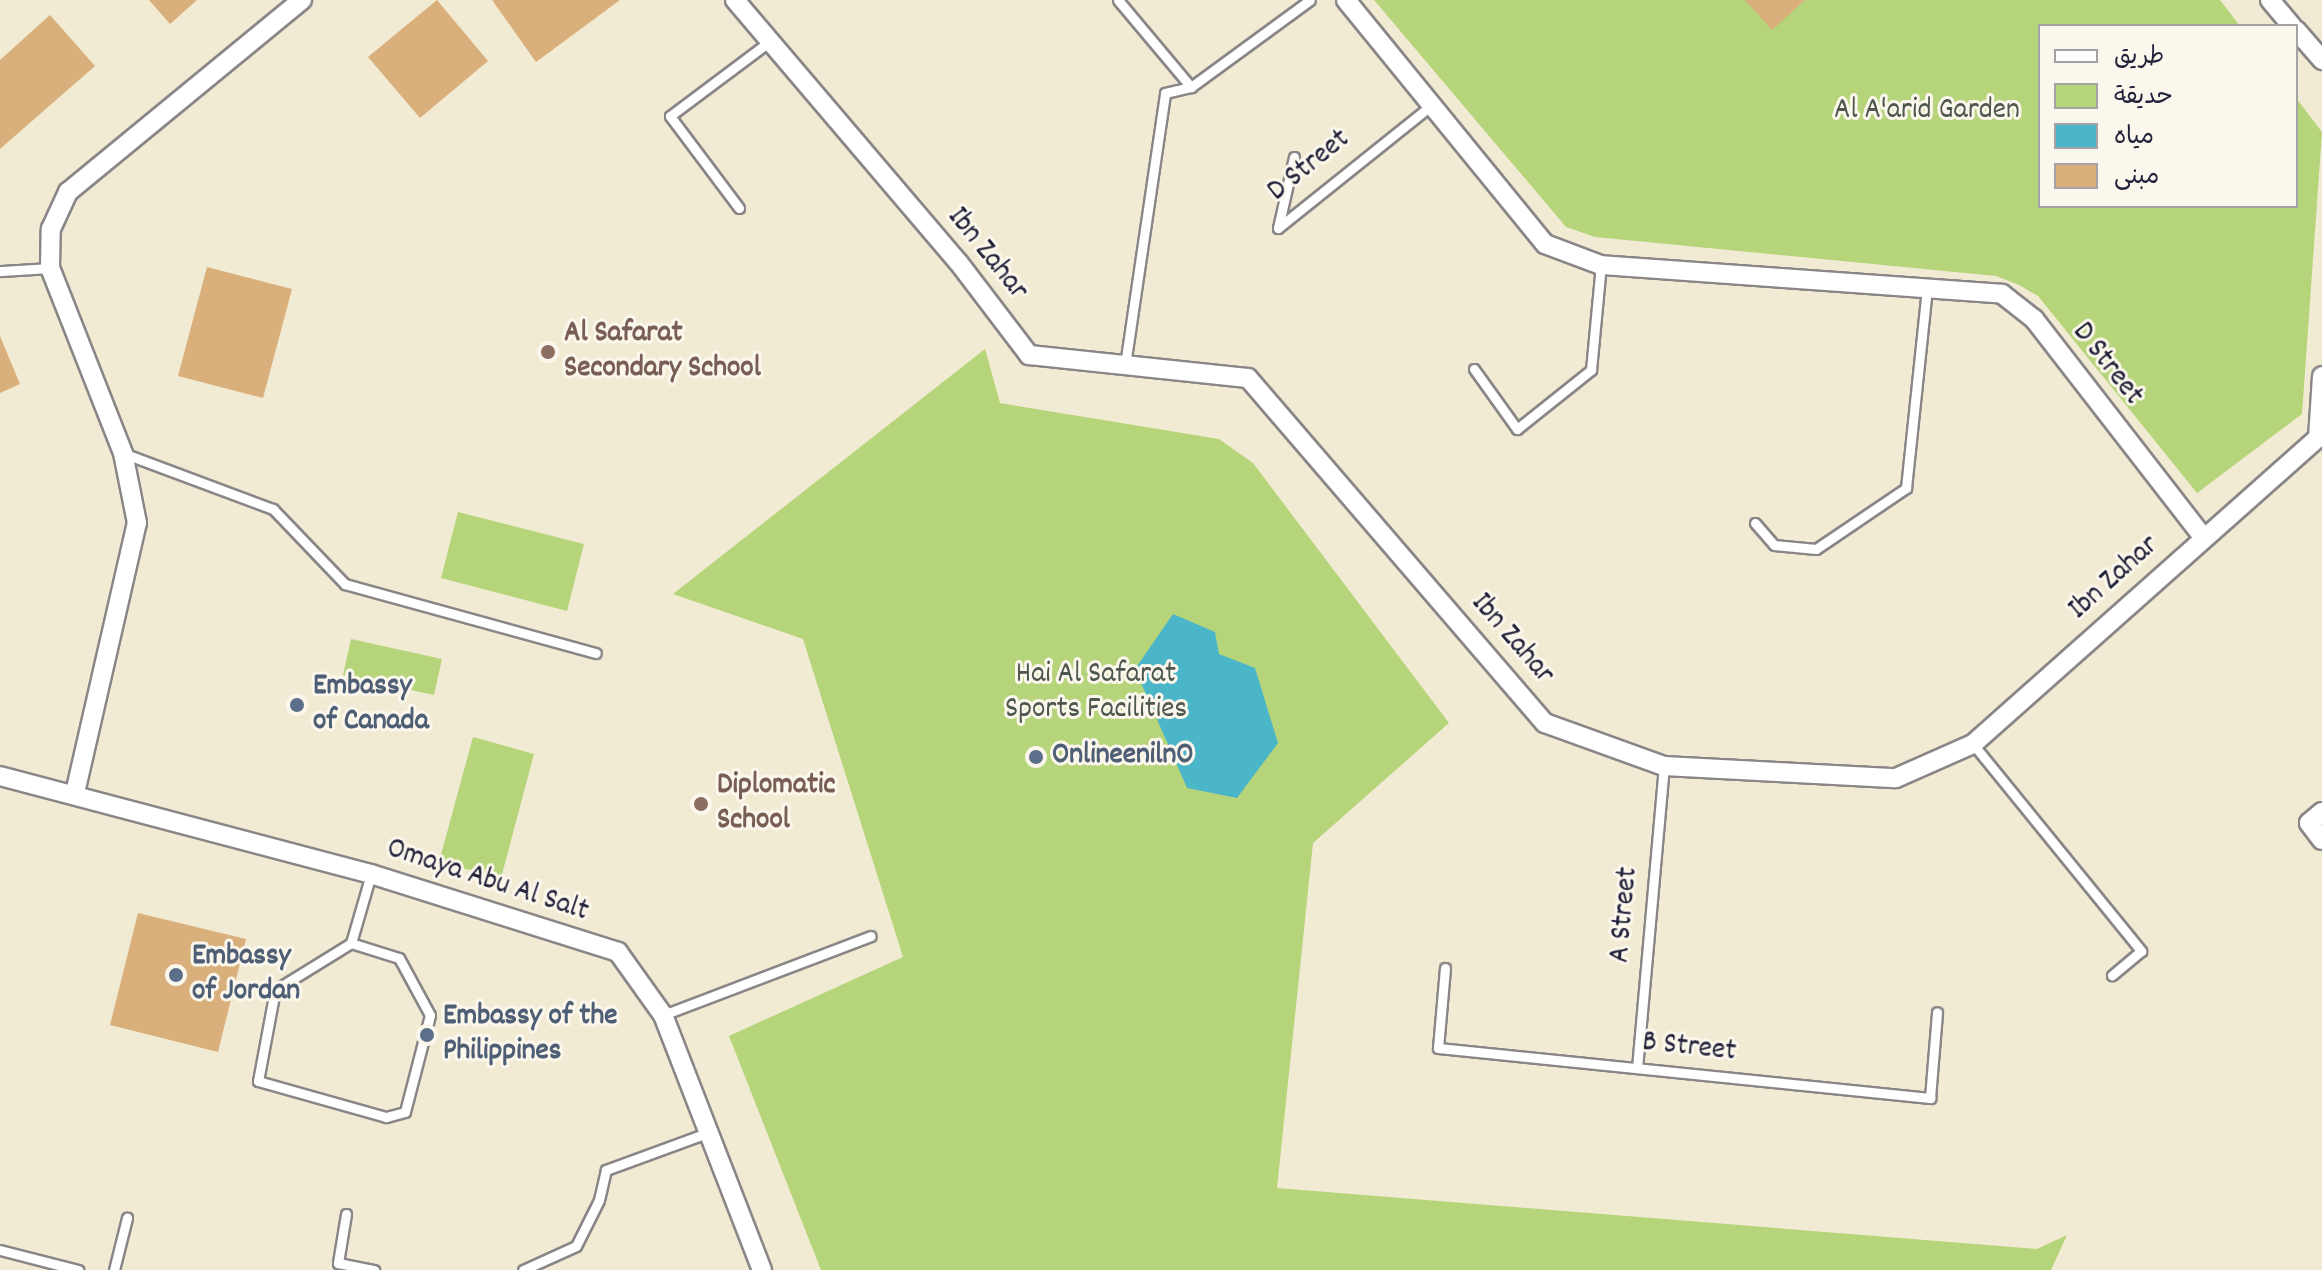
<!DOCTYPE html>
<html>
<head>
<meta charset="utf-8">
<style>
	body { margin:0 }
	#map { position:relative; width:2322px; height:1270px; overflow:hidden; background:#f2ebd3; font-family:Dekko,"Playpen Sans Arabic",sans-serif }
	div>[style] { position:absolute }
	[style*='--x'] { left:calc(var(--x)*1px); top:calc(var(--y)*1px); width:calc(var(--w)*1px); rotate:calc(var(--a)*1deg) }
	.green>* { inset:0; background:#b6d47a }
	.water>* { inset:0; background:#4bb6c8 }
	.building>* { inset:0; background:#d9af7c }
	.roads { filter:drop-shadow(2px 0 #8a8687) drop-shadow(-2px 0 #8a8687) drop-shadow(0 2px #8a8687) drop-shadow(0 -2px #8a8687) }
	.service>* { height:9px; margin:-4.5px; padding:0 4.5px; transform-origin:4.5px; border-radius:4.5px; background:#fff }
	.minor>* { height:18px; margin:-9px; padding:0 9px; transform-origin:9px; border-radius:9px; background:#fff }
	.dots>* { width:22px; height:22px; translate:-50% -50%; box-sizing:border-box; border:4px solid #fbf7ec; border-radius:50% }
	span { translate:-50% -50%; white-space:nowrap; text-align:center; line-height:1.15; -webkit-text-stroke:6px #fbf7ec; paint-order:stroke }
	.park-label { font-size:30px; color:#4e574e }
	.street-label { font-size:30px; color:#22223b }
	.education-label { font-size:30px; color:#785e54; font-weight:700 }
	.left { translate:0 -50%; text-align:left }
	.service-label { font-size:30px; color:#4e5e75; font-weight:700 }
	.legend { position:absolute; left:2038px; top:24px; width:260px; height:184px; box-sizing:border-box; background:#fbf7ec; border:2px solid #a4a2a5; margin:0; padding:10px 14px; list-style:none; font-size:24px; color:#22223b }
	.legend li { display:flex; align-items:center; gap:16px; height:40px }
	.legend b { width:40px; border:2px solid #a4a2a5 }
</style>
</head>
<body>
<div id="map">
	<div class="green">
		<div style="clip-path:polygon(1374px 0,2220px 0,2240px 26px,2040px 26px,2040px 206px,2296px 206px,2296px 98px,2322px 132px,2302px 414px,2197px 493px,2038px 296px,2019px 285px,1996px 276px,1595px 237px,1566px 227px)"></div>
		<div style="clip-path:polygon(985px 349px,1000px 403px,1219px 439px,1253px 463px,1449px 723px,1313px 843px,1277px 1188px,2037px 1249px,2067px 1235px,2051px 1270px,821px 1270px,729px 1036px,903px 957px,803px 639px,673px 594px)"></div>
		<div style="clip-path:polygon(458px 512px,584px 544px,567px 611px,441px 578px)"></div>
		<div style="clip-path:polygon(351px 639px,442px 659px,434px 695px,343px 675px)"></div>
		<div style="clip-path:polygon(473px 737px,534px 754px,501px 878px,439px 862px)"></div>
	</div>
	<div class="water">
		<div style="clip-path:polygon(1173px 614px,1215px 632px,1219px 654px,1255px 668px,1278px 743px,1237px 798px,1187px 788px,1135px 669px)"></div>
	</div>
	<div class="building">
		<div style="clip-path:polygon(149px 0,197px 0,170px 24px)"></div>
		<div style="clip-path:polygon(437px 0,488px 61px,420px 118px,368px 57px)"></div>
		<div style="clip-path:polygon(492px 0,620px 0,536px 62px)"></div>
		<div style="clip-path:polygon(1745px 0,1805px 0,1772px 30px)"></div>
		<div style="clip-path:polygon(50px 15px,95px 66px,0 149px,0 60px)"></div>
		<div style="clip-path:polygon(207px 267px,292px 289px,263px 398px,178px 376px)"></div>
		<div style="clip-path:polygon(0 336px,20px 384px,0 393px)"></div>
		<div style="clip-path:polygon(138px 913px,246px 939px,218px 1052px,110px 1025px)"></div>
	</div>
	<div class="roads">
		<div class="service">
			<div style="--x:1118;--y:0;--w:114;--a:50"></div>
			<div style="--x:1294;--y:157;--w:73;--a:102.7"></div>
			<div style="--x:1278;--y:228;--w:198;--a:-38.7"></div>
			<div style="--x:739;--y:208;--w:115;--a:-126.9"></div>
			<div style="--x:670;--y:116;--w:124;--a:-36.8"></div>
			<div style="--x:0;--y:271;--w:50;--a:-3.4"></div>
			<div style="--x:1125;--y:365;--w:275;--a:-81.6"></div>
			<div style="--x:1165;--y:93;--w:27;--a:-13"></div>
			<div style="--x:1191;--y:87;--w:147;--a:-36.2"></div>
			<div style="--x:1474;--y:369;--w:74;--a:54.4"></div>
			<div style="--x:1517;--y:429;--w:95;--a:-38.6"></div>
			<div style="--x:1591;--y:370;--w:105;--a:-84.6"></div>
			<div style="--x:123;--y:453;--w:160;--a:20.5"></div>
			<div style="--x:273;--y:509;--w:104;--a:46.2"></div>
			<div style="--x:345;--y:584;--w:260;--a:15.4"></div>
			<div style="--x:1755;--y:523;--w:29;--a:49"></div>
			<div style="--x:1774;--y:545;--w:42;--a:5.4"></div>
			<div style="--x:1816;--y:549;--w:109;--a:-34.1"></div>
			<div style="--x:1906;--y:488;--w:202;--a:-84"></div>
			<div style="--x:1973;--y:744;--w:267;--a:50.9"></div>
			<div style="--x:2141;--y:951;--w:38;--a:140"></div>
			<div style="--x:351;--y:943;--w:50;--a:17.4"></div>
			<div style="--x:399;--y:958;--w:65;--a:61.5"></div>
			<div style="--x:430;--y:1015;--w:100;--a:104.5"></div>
			<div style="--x:405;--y:1112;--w:20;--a:165"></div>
			<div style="--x:386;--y:1117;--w:133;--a:-164.3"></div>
			<div style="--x:258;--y:1081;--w:93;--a:-79.4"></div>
			<div style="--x:275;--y:990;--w:89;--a:-31.7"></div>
			<div style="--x:351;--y:943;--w:72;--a:-73.8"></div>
			<div style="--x:1445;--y:968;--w:80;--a:95"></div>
			<div style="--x:1438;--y:1048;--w:495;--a:5.8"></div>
			<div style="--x:1930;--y:1098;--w:86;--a:-85.3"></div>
			<div style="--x:663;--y:1015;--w:222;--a:-20.8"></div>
			<div style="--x:1637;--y:1068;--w:303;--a:-84.9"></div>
			<div style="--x:346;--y:1214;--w:50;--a:99.3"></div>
			<div style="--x:338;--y:1263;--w:37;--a:11"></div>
			<div style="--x:0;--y:1250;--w:81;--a:14.4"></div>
			<div style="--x:114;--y:1270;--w:54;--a:-76"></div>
			<div style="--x:523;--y:1270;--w:58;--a:-24.4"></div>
			<div style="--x:576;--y:1246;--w:51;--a:-63.4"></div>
			<div style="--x:599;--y:1200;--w:31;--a:-77"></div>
			<div style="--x:606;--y:1170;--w:108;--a:-20.1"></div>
		</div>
		<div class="minor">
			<div style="--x:735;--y:0;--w:345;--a:49.6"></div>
			<div style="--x:959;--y:263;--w:116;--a:52.7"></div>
			<div style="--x:1029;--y:355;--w:220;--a:6"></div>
			<div style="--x:1248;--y:378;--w:455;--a:49.3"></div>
			<div style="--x:1545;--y:723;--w:127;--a:19.9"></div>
			<div style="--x:1664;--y:766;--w:232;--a:3"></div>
			<div style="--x:1896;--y:778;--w:84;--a:-23.8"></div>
			<div style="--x:1973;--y:744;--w:461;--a:-41.6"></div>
			<div style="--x:2318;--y:438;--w:62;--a:-86.3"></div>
			<div style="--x:1346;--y:0;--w:315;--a:50.8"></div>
			<div style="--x:1545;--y:244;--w:60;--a:20.6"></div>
			<div style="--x:1601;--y:265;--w:402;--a:4.1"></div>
			<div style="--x:2002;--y:294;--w:41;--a:38"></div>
			<div style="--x:2034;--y:319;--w:276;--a:52.2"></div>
			<div style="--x:2270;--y:0;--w:34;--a:50"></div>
			<div style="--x:2296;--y:30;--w:40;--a:49"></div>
			<div style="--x:0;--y:776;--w:384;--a:14.8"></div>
			<div style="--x:371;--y:874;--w:259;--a:17.5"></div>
			<div style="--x:618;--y:952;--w:77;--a:54.5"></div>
			<div style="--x:663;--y:1015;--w:274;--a:68.8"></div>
			<div style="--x:75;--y:793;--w:277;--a:-77.1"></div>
			<div style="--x:137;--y:523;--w:71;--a:-101.3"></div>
			<div style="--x:123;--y:453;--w:199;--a:-111.5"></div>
			<div style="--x:50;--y:268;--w:39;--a:-89"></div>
			<div style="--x:51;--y:229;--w:41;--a:-65.3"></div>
			<div style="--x:68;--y:192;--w:303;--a:-39.4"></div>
			<div style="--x:2322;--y:812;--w:17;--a:140"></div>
			<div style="--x:2309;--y:823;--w:21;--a:53"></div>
		</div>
	</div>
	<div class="dots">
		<div style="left:548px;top:352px;background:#8d6e63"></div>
		<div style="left:297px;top:705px;background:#5c6f8a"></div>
		<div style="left:1036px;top:757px;background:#5c6f8a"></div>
		<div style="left:701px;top:804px;background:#8d6e63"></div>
		<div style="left:176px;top:975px;background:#5c6f8a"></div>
		<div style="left:427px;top:1035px;background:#5c6f8a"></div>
	</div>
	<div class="park-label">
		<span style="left:1927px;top:112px">Al A'arid Garden</span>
		<span style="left:1096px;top:693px">Hai Al Safarat<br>Sports Facilities</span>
	</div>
	<div class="street-label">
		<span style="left:1310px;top:167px;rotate:-39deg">D Street</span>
		<span style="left:986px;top:255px;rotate:51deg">Ibn Zahar</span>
		<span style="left:2106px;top:365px;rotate:52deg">D Street</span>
		<span style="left:2115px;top:579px;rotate:-42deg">Ibn Zahar</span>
		<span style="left:1511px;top:640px;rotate:49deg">Ibn Zahar</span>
		<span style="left:487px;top:882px;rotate:18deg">Omaya Abu Al Salt</span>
		<span style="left:1626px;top:915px;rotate:-85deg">A Street</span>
		<span style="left:1689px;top:1049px;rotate:6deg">B Street</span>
	</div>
	<div class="education-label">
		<span class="left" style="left:564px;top:352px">Al Safarat<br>Secondary School</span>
		<span class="left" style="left:717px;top:804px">Diplomatic<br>School</span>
	</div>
	<div class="service-label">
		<span class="left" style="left:313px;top:705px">Embassy<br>of Canada</span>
		<span class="left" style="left:1052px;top:757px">OnlineenilnO</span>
		<span class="left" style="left:192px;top:975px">Embassy<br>of Jordan</span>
		<span class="left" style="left:443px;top:1035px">Embassy of the<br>Philippines</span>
	</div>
	<ul class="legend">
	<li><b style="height:10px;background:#fff"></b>طريق</li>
	<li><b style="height:22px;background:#b6d47a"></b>حديقة</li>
	<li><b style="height:22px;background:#4bb6c8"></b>مياه</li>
	<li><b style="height:22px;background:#d9af7c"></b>مبنى</li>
	</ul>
</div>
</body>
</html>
